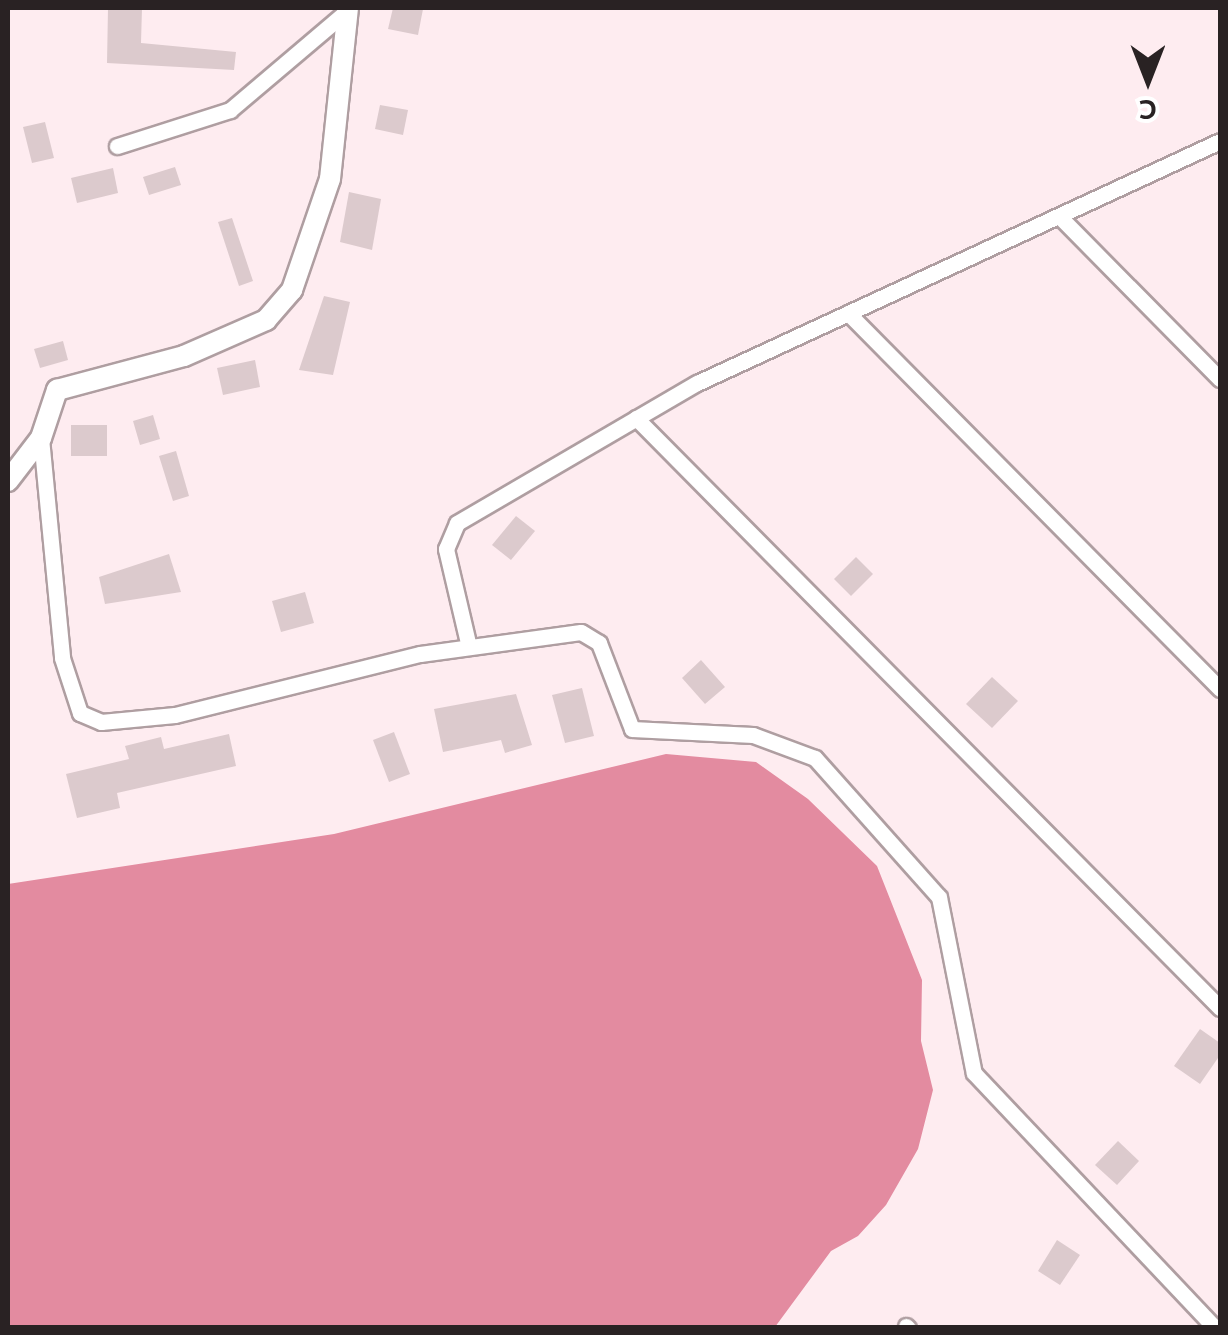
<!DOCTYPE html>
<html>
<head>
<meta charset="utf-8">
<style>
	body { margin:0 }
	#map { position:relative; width:1228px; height:1335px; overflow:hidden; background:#feecf0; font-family:Ubuntu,sans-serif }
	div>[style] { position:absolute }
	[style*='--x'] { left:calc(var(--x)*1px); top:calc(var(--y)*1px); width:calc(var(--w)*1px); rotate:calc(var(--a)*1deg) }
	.water>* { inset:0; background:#e38ba0 }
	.building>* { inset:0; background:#dccacd }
	.roads { filter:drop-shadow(2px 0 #af9ea1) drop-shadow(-2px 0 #af9ea1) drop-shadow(0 2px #af9ea1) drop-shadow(0 -2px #af9ea1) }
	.minor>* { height:15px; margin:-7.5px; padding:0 7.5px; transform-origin:7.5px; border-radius:7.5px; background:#fff }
	.tertiary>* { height:20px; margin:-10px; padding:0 10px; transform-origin:10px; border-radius:10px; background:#fff }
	span { translate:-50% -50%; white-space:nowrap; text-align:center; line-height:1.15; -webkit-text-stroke:9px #fff; paint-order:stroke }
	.frame { position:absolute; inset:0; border:10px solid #292223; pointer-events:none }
	.north { position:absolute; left:1098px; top:30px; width:100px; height:100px; -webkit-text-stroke:8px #fff; paint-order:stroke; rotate:180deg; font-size:28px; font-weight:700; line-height:40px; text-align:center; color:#292223 }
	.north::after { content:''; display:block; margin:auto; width:35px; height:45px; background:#292223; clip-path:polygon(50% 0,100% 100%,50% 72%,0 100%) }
</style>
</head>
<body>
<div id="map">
	<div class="water">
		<div style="clip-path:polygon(666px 754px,756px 762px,808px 799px,877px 866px,922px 980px,921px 1041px,933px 1090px,918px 1149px,886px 1205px,858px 1236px,831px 1251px,775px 1327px,8px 1327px,8px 884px,334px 834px)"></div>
	</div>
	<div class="building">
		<div style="clip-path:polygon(108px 8px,142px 8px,141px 43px,236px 52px,234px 70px,107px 63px)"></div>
		<div style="clip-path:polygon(393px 8px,423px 9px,418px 35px,388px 29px)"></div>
		<div style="clip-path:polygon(380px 105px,408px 110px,403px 135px,375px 129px)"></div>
		<div style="clip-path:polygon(45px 122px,54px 158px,32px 163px,23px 127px)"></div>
		<div style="clip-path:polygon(175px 167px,181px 185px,149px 195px,143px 177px)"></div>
		<div style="clip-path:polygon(113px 168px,118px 193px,77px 203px,71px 178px)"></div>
		<div style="clip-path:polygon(349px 192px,381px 199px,372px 250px,340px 242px)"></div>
		<div style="clip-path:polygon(232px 218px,253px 281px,239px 286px,218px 222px)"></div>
		<div style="clip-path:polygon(324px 296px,350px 302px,333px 375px,299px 370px)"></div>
		<div style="clip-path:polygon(63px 341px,68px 360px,40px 368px,34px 349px)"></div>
		<div style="clip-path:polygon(255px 360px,260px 387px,223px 395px,217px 368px)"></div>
		<div style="clip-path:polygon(153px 415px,160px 439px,140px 445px,133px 421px)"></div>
		<div style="clip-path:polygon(71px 425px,107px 425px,107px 456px,71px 456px)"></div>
		<div style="clip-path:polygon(176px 451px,189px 496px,173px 501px,159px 456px)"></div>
		<div style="clip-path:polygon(516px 516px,535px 531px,511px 560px,492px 545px)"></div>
		<div style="clip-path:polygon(169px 554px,181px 592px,105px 604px,99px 577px)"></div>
		<div style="clip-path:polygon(856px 557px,873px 574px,851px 596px,834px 579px)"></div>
		<div style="clip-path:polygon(305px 592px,314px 623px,281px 632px,272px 601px)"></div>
		<div style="clip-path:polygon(701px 660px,725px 687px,705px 704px,682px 678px)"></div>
		<div style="clip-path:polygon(992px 677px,1018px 701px,992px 728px,966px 704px)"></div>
		<div style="clip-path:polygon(582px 688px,594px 736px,565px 743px,552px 695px)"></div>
		<div style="clip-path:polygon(516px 694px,532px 745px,505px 753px,501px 740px,443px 752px,434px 709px)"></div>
		<div style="clip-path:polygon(394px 732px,410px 774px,389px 782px,373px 740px)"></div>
		<div style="clip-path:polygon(229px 734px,236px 766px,117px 793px,120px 808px,77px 818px,66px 774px,129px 759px,125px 746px,161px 737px,164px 749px)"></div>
		<div style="clip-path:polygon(1200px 1029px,1220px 1043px,1220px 1055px,1200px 1084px,1174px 1066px)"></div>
		<div style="clip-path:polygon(1118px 1141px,1139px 1161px,1117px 1185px,1095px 1165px)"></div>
		<div style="clip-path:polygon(1057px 1240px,1080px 1255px,1060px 1285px,1038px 1271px)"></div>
	</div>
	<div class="roads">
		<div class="minor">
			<div style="--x:117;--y:146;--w:119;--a:-17.7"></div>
			<div style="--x:230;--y:110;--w:148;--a:-40.3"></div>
			<div style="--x:1059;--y:216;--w:229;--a:45.4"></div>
			<div style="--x:848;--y:313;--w:529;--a:45.31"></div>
			<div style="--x:636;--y:418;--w:830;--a:45.29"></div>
			<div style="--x:41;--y:438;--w:221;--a:84.5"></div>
			<div style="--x:62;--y:658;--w:58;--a:71.9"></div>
			<div style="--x:80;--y:713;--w:23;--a:23"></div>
			<div style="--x:101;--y:722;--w:74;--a:-5.4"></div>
			<div style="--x:175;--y:715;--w:252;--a:-14"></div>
			<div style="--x:420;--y:654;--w:162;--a:-7.8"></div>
			<div style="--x:581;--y:632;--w:21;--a:31"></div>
			<div style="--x:599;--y:643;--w:92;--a:69"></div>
			<div style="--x:632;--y:729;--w:121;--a:2.8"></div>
			<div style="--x:753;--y:735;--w:66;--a:20.4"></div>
			<div style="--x:815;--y:758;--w:186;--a:48.3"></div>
			<div style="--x:939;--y:897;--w:179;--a:78.8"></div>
			<div style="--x:974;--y:1073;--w:351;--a:46.6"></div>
			<div style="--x:469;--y:647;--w:101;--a:-103.2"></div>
			<div style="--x:446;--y:549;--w:28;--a:-67"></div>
			<div style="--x:457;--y:523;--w:278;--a:-30.3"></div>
			<div style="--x:697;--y:383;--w:576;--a:-24.83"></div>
			<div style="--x:906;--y:1326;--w:3;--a:45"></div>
		</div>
		<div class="tertiary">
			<div style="--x:8;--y:481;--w:54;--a:-52.5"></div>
			<div style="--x:41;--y:438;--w:51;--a:-71.6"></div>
			<div style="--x:57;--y:390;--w:131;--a:-15"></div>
			<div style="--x:184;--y:356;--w:90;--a:-23.7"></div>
			<div style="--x:266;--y:320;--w:40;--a:-49"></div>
			<div style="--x:292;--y:290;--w:117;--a:-71.1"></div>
			<div style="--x:330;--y:179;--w:172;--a:-84"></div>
		</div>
	</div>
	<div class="frame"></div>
	<div class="north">С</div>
</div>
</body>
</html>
